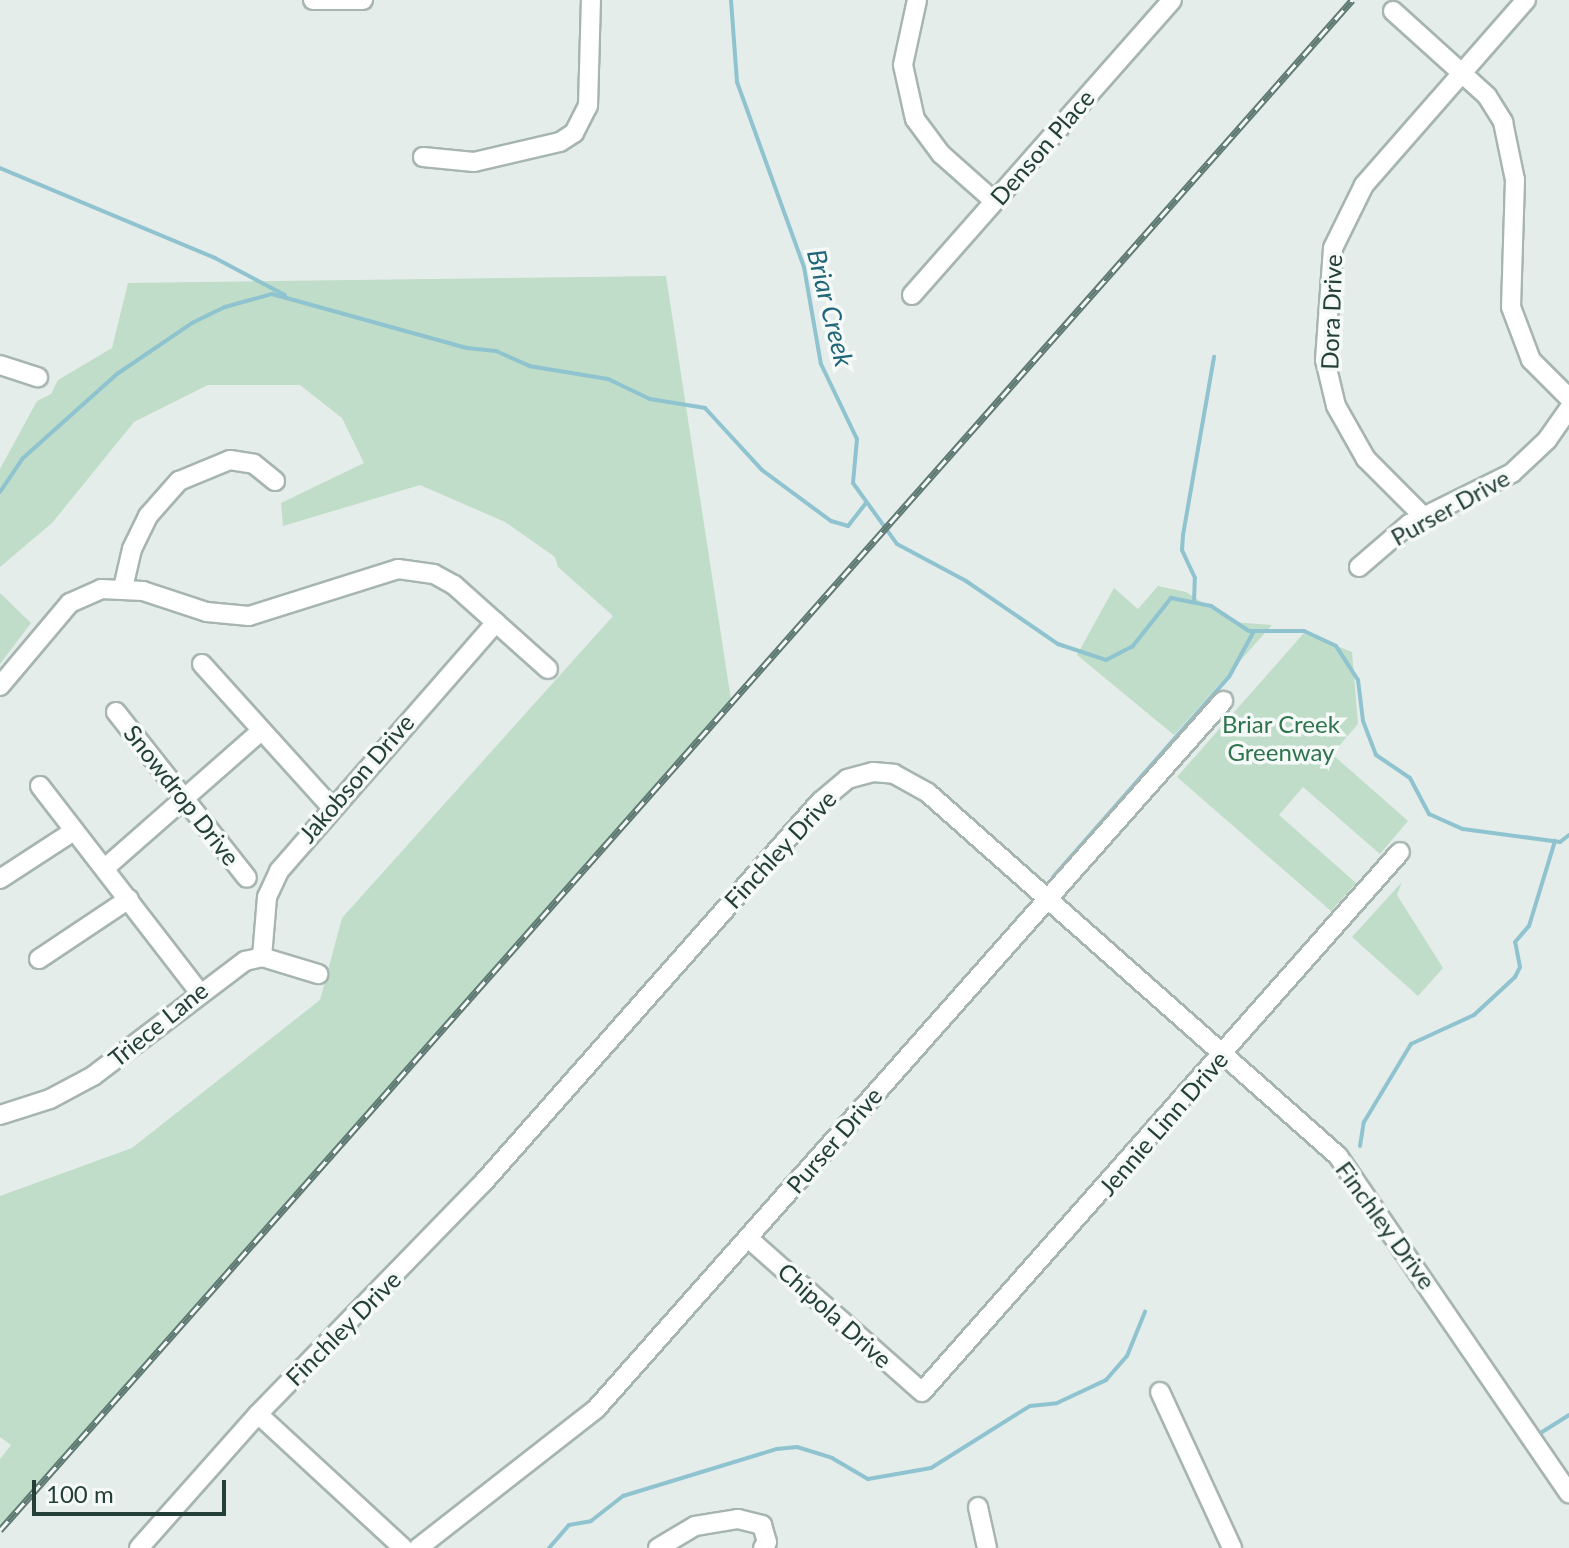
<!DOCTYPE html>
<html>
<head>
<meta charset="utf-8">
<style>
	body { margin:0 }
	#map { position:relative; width:1569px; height:1548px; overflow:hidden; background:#e5edea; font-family:Lato,sans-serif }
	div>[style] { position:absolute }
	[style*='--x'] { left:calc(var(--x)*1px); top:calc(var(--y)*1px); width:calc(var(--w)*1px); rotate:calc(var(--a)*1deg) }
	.green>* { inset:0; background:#bfddc8 }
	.stream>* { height:4px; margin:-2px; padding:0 2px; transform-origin:2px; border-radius:2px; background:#8fc3cf }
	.roads { filter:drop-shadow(2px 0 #a7b5b1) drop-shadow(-2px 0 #a7b5b1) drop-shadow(0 2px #a7b5b1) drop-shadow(0 -2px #a7b5b1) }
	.minor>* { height:18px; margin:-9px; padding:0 9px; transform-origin:9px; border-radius:9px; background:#fff }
	.rail>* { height:7px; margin-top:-3.5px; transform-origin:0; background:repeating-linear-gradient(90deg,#f5faf8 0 12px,#5f7a73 0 24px); box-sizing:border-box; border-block:2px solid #5f7a73 }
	span { translate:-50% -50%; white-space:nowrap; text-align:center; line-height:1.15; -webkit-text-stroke:7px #f5faf8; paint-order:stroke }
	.street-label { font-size:24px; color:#243e38 }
	.park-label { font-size:24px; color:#30744d }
	.water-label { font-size:26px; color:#216678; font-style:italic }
	.scale { position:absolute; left:32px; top:1480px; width:194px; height:36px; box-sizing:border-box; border:4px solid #243e38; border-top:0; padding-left:10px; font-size:24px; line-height:28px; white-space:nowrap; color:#243e38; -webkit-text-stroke:6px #f5faf8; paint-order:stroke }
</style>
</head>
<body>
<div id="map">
	<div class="green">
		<div style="clip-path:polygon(666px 276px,731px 700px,0 1528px,0 1459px,11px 1445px,0 1437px,0 1196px,132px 1148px,320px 1000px,342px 918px,613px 616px,558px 567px,555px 557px,505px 522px,420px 485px,283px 526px,281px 503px,364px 463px,342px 418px,300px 385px,208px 385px,134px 422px,52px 523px,0 567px,0 469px,37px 401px,51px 394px,58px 380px,112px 348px,128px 283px)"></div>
		<div style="clip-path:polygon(1158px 586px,1186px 592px,1232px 622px,1272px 625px,1174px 735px,1077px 655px,1114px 588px,1138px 609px)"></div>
		<div style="clip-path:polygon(0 593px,31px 623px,0 664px)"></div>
		<div style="clip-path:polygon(1304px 633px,1352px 652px,1358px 724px,1332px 754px,1408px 821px,1380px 854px,1303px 787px,1279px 815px,1356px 883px,1331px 911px,1177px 777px)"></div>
		<div style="clip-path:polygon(1402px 882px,1397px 895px,1443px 968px,1418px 996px,1352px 937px)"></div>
	</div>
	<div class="stream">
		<div style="--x:731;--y:0;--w:82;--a:85.8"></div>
		<div style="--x:737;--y:82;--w:197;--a:70.1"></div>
		<div style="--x:804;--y:267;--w:98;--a:80.1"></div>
		<div style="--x:821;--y:364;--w:83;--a:64.4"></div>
		<div style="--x:857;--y:439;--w:44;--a:95.2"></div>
		<div style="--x:853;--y:483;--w:75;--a:54.2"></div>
		<div style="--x:897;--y:544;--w:78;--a:28.2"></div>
		<div style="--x:966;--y:581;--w:112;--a:34.4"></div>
		<div style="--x:1058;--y:644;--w:51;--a:18.4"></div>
		<div style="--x:1106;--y:660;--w:29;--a:-27"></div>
		<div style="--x:1132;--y:647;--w:63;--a:-51.5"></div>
		<div style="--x:1171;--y:598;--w:41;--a:11.3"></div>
		<div style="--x:1211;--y:606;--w:45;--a:33.3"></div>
		<div style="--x:1249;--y:631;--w:55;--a:0"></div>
		<div style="--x:1304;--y:631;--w:35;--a:25"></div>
		<div style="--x:1336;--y:646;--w:40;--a:57.1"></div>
		<div style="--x:1358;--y:680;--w:41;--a:83"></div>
		<div style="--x:1363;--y:721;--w:36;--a:69"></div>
		<div style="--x:1376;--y:755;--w:41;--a:34.1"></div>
		<div style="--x:1410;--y:778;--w:41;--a:62.2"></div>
		<div style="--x:1429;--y:814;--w:37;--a:24"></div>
		<div style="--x:1463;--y:829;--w:98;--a:7.6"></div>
		<div style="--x:1560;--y:842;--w:11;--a:-38"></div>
		<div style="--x:0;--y:168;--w:233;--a:22.7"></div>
		<div style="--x:215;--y:258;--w:79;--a:27.9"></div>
		<div style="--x:0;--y:492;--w:40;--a:-56"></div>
		<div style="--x:22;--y:459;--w:127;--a:-41.8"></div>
		<div style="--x:117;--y:374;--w:91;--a:-34.2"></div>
		<div style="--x:192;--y:323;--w:37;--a:-26"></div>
		<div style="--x:225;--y:307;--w:49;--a:-15.5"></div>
		<div style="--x:272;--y:294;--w:202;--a:15.5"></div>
		<div style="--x:467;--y:348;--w:29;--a:6"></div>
		<div style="--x:496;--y:351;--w:36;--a:24"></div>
		<div style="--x:529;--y:366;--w:80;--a:9.3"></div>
		<div style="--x:608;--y:379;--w:47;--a:25.5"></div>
		<div style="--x:650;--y:399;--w:56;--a:9.3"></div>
		<div style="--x:705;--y:408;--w:84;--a:47.4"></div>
		<div style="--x:762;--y:470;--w:86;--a:36.5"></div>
		<div style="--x:831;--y:521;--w:18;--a:16"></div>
		<div style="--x:848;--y:526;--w:28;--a:-52"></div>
		<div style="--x:1194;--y:602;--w:24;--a:-88"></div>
		<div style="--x:1195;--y:578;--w:31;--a:-115"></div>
		<div style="--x:1182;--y:550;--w:15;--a:-86"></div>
		<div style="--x:1183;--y:535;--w:181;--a:-80.1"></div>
		<div style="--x:1053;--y:877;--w:266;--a:-48.7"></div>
		<div style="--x:1229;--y:677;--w:52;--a:-61.5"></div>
		<div style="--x:1360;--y:1146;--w:24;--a:-81"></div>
		<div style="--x:1364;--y:1122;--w:91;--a:-58.9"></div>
		<div style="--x:1411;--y:1044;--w:69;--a:-24.7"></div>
		<div style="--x:1474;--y:1015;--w:56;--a:-42.8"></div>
		<div style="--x:1515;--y:977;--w:11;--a:-63"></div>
		<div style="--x:1520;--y:967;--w:25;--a:-101"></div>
		<div style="--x:1515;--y:942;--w:21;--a:-49"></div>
		<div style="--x:1529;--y:926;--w:89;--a:-73"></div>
		<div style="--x:1542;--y:1432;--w:32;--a:-32"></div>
		<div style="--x:549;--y:1548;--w:30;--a:-49"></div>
		<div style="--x:569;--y:1525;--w:22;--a:-10"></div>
		<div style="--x:591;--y:1521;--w:41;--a:-38"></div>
		<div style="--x:623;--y:1496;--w:161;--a:-17"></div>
		<div style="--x:777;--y:1449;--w:20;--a:-6"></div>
		<div style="--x:797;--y:1447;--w:37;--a:17"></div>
		<div style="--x:832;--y:1458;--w:42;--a:30.3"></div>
		<div style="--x:868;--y:1479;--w:64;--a:-9.9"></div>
		<div style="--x:931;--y:1468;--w:117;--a:-32.1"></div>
		<div style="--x:1030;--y:1406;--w:27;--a:-6"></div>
		<div style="--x:1057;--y:1403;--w:54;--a:-25.1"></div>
		<div style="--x:1106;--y:1380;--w:32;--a:-49"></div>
		<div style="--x:1127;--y:1356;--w:48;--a:-67.8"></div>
	</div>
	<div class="roads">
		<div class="minor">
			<div style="--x:313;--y:0;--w:50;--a:0"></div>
			<div style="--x:917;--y:0;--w:66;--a:102.2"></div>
			<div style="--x:903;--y:65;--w:55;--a:77.5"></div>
			<div style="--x:915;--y:119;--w:44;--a:53.4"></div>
			<div style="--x:941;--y:154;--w:71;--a:41.6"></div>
			<div style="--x:1393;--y:11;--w:127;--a:42.1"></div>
			<div style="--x:1487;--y:96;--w:31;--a:58"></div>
			<div style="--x:1503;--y:122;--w:59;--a:78.3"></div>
			<div style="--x:1515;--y:180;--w:127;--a:91.8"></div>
			<div style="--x:1511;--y:307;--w:57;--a:69.3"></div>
			<div style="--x:1531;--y:360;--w:54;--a:45"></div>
			<div style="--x:423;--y:157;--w:51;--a:5.6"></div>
			<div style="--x:474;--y:162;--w:88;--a:-13.1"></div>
			<div style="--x:560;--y:142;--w:17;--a:-33"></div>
			<div style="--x:574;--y:133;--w:30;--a:-63"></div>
			<div style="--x:588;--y:106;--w:106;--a:-88.4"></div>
			<div style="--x:912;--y:295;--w:393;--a:-48.6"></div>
			<div style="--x:0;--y:365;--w:40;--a:18"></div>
			<div style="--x:1423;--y:516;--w:81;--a:-135"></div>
			<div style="--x:1366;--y:459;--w:61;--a:-119.5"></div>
			<div style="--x:1336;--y:406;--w:47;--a:-103.4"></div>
			<div style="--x:1325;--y:360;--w:112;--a:-85.9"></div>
			<div style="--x:1333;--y:248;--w:70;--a:-63.8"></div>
			<div style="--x:1364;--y:185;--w:246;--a:-48.8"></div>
			<div style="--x:1359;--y:567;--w:66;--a:-40.7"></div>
			<div style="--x:1409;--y:524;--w:115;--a:-26.3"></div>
			<div style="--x:1512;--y:473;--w:48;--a:-43.3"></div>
			<div style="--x:1547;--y:440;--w:38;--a:-55"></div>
			<div style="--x:123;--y:588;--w:40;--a:-77"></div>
			<div style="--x:132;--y:549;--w:37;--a:-64"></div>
			<div style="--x:148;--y:516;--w:47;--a:-48.5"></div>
			<div style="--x:179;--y:481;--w:55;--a:-22.4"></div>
			<div style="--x:230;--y:460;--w:24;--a:9"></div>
			<div style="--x:254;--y:464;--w:27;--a:39"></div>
			<div style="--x:202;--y:664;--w:194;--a:47.9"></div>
			<div style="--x:0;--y:686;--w:109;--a:-49.9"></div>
			<div style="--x:70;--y:603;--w:34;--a:-24"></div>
			<div style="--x:101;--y:589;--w:42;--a:2.7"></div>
			<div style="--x:143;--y:591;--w:67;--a:18.2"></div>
			<div style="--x:207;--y:612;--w:42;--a:5.4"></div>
			<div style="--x:249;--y:616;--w:156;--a:-17.5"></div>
			<div style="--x:398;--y:569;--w:36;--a:8"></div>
			<div style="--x:434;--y:574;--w:23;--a:29"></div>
			<div style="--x:454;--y:585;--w:126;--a:41.8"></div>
			<div style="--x:116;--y:712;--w:211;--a:51.7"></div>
			<div style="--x:40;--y:786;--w:260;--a:52.3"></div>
			<div style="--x:105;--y:868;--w:208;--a:-41.3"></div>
			<div style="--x:0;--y:879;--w:88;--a:-33"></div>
			<div style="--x:262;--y:957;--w:60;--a:-85.2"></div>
			<div style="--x:267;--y:897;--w:29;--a:-65"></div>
			<div style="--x:279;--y:871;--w:330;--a:-48.9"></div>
			<div style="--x:39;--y:959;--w:108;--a:-33.7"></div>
			<div style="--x:0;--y:1115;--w:52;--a:-17.7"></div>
			<div style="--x:50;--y:1099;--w:49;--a:-28.1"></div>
			<div style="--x:93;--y:1076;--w:191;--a:-37.1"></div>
			<div style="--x:245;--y:961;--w:17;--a:-13"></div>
			<div style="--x:262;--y:957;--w:59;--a:16.9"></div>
			<div style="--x:748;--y:1238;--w:232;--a:41.5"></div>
			<div style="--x:922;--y:1392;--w:721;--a:-48.49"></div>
			<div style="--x:1160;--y:1392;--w:172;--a:65.2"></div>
			<div style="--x:258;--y:1414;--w:197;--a:42.7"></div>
			<div style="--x:978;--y:1507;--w:42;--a:77.6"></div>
			<div style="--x:139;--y:1548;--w:179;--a:-48.4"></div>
			<div style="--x:258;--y:1414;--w:321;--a:-45.8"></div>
			<div style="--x:482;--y:1184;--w:510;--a:-48.5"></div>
			<div style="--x:820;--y:802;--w:35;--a:-40"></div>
			<div style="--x:847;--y:779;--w:27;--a:-15"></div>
			<div style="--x:873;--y:772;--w:21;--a:5"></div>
			<div style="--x:894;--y:774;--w:39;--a:29"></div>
			<div style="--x:928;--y:793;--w:548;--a:41.52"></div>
			<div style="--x:1338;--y:1156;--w:409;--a:55.6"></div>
			<div style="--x:418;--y:1548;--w:226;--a:-38"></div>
			<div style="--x:596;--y:1409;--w:946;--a:-48.47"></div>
			<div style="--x:658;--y:1548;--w:43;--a:-30.7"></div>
			<div style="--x:695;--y:1526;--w:44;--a:-9.2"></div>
			<div style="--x:738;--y:1519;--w:25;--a:14"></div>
			<div style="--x:762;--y:1525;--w:18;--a:74"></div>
			<div style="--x:767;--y:1542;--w:7;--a:124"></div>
		</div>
	</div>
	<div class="rail">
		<div style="--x:0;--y:1530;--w:2042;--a:-48.53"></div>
	</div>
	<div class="street-label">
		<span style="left:1042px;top:147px;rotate:-49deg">Denson Place</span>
		<span style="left:1331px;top:312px;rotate:-88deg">Dora Drive</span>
		<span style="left:1450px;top:507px;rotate:-29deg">Purser Drive</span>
		<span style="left:356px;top:778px;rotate:-49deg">Jakobson Drive</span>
		<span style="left:182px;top:795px;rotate:52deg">Snowdrop Drive</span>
		<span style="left:780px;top:849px;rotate:-47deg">Finchley Drive</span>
		<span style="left:158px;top:1024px;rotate:-39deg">Triece Lane</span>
		<span style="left:1163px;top:1123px;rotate:-49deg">Jennie Linn Drive</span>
		<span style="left:834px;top:1140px;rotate:-49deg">Purser Drive</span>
		<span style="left:1386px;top:1225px;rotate:54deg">Finchley Drive</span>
		<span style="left:835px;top:1315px;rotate:42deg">Chipola Drive</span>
		<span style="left:343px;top:1328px;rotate:-45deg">Finchley Drive</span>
	</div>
	<div class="park-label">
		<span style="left:1281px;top:738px">Briar Creek<br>Greenway</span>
	</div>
	<div class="water-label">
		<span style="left:830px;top:308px;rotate:76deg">Briar Creek</span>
	</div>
	<div class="scale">100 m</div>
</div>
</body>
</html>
